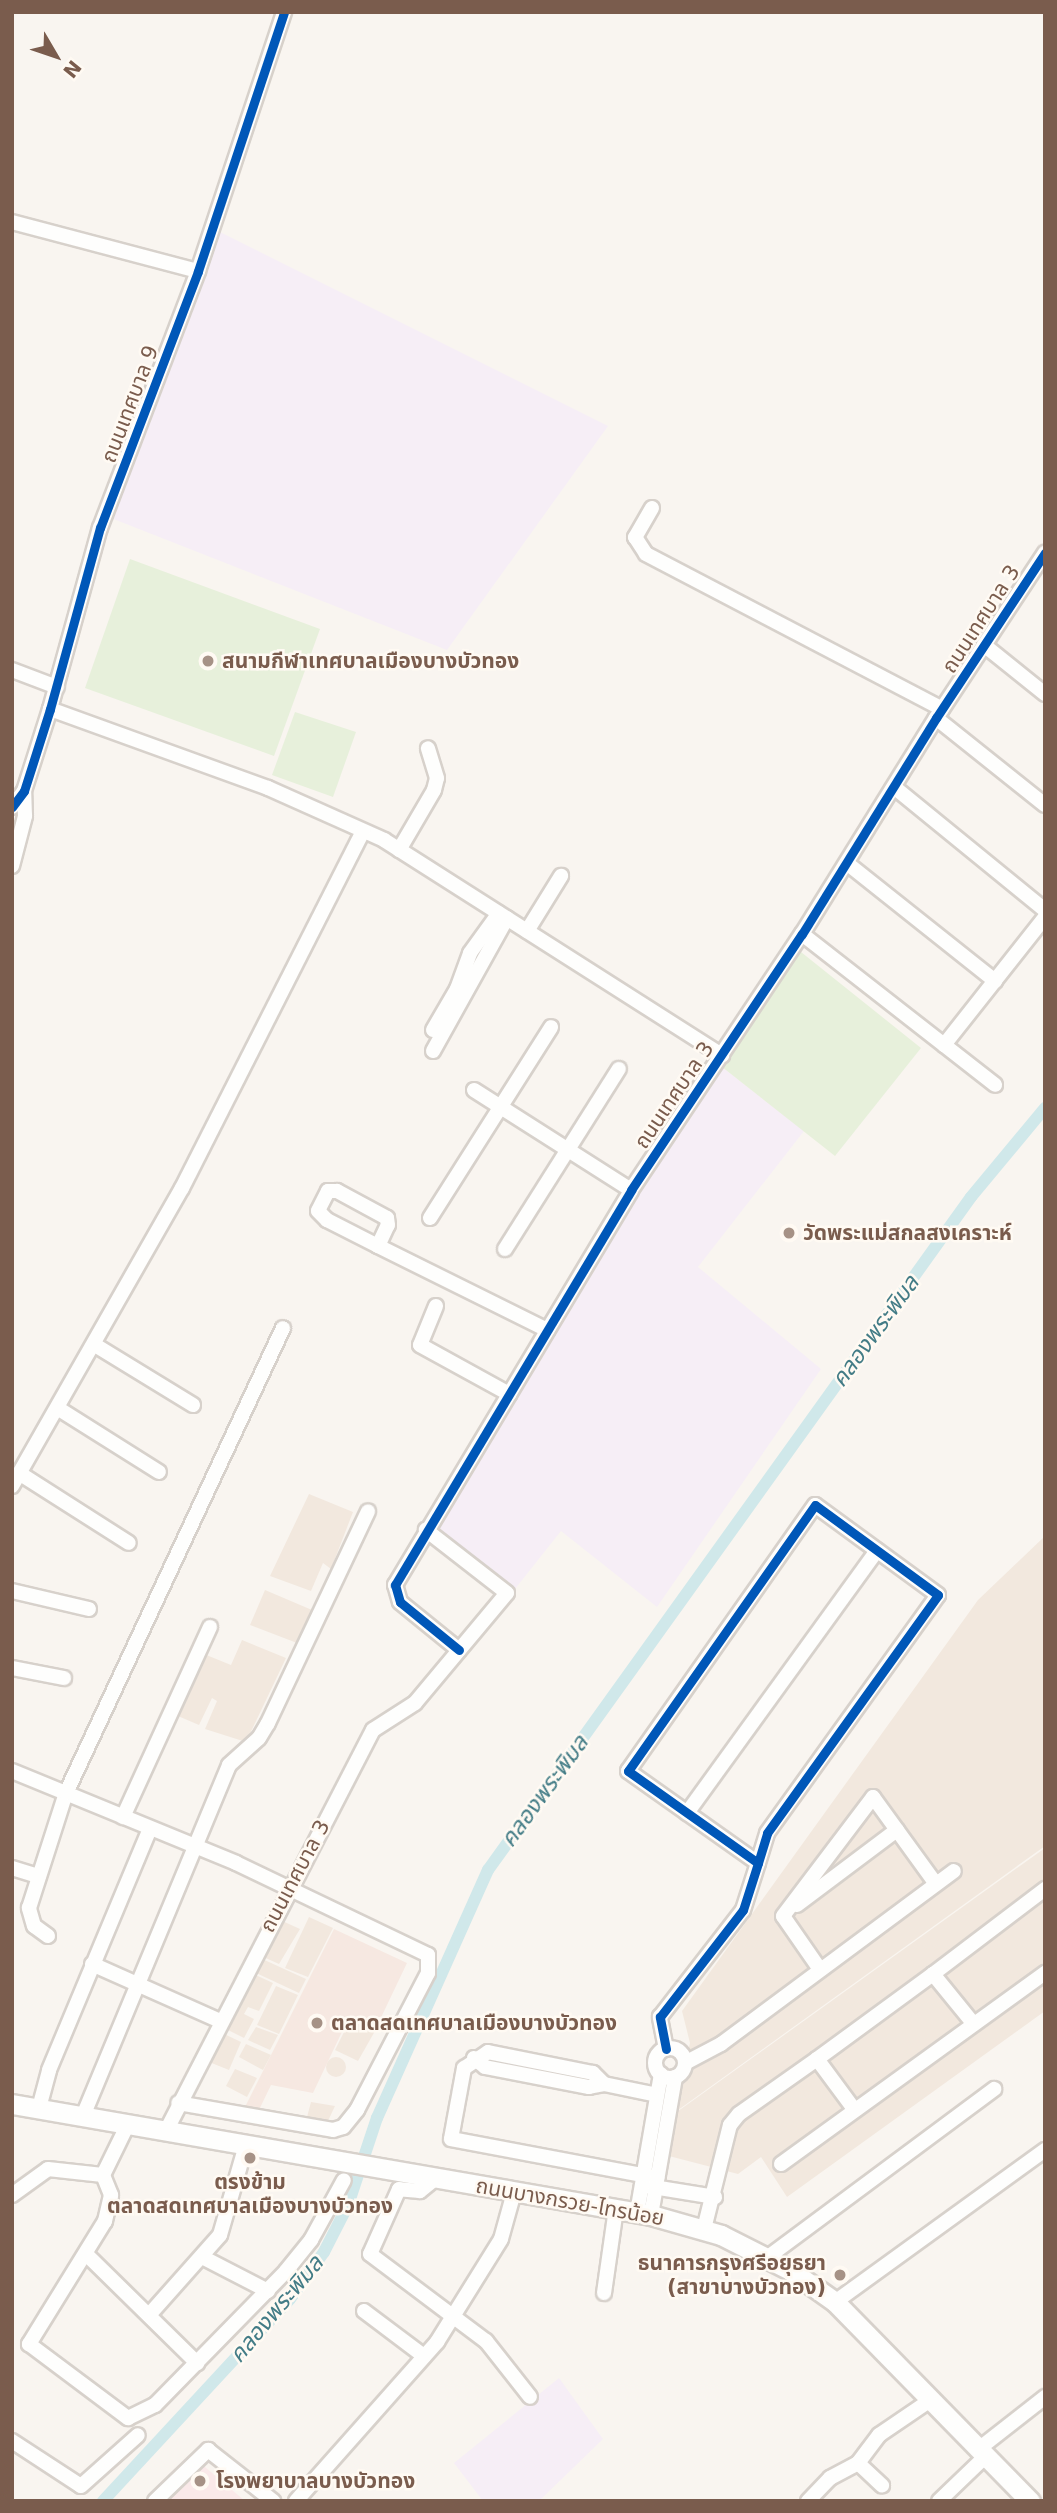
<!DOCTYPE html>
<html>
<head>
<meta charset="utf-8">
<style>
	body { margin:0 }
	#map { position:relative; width:1057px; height:2513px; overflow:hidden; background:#f9f5f0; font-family:"DejaVu Sans","Noto Sans Thai",sans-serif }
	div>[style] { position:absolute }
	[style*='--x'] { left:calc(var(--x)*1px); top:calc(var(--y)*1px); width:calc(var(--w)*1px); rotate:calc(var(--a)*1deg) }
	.residential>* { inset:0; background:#f2e8de }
	.round { border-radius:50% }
	.commercial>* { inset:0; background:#f6e8e1 }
	.education>* { inset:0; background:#f6eef6 }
	.medical>* { inset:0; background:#fae9e9 }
	.green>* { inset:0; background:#e7f0db }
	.canal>* { height:12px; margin:-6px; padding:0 6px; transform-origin:6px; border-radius:6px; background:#d0e8ea }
	.roads { filter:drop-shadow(2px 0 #d7d1cb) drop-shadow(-2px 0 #d7d1cb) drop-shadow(0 2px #d7d1cb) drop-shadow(0 -2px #d7d1cb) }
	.street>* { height:14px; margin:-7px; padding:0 7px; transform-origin:7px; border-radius:7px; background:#fefefd }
	.street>.ring { margin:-7px; padding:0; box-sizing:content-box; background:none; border:14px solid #fefefd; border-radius:50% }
	.secondary>* { height:19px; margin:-9.5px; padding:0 9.5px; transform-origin:9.5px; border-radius:9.5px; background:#fefefd }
	.cycleway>* { height:9px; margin:-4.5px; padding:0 4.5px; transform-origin:4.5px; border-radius:4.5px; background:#0057b8 }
	.dots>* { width:19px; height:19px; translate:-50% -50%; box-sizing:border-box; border:4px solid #fffaf3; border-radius:50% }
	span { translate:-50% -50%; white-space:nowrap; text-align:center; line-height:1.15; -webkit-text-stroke:5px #fffaf3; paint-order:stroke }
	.street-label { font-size:21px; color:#7a5c4d }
	.poi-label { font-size:21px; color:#7a5c4d; font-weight:700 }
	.left { translate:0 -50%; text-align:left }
	.right { translate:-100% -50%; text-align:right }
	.water-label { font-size:23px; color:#437c86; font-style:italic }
	.frame { position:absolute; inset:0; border:14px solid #7a5c4d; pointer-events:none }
	.north { position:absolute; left:21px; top:21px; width:70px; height:70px; -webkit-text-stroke:5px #fffaf3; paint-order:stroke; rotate:129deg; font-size:19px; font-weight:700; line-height:28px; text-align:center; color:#7a5c4d }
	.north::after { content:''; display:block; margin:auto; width:24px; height:32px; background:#7a5c4d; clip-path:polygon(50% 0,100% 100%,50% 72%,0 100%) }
</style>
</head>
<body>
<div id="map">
	<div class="residential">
		<div style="clip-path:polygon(309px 1494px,353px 1512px,331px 1569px,323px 1563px,311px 1591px,270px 1576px)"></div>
		<div style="clip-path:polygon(1045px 1536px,1045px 1846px,674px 2113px,690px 2043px,682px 2011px,978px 1600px)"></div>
		<div style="clip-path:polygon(265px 1590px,312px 1610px,297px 1643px,250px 1625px)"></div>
		<div style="clip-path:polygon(242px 1640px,286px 1658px,246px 1742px,205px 1729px,217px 1701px,212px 1698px,199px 1725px,171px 1713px,199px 1652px,231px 1665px)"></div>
		<div style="clip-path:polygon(1045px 1848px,1045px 2011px,787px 2197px,761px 2157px,738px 2174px,669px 2156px,674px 2114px)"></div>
		<div style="clip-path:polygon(309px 1917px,333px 1928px,308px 1977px,285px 1968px)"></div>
		<div style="clip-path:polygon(278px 1919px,300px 1929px,279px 1964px,259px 1955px)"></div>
		<div style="clip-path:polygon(258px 1957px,306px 1979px,299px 1993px,252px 1971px)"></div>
		<div style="clip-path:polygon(249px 1972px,273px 1983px,259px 2011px,248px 2007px,244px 2014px,254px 2019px,244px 2038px,222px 2027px)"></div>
		<div style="clip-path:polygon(276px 1986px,298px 1995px,279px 2034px,257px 2025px)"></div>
		<div style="clip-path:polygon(350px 2020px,375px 2031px,358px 2061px,335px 2050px)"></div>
		<div style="clip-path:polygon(256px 2027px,278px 2035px,270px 2050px,248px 2040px)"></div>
		<div style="clip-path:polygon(218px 2031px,241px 2042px,229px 2070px,204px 2060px)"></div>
		<div style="clip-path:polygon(246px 2044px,271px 2055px,263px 2070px,239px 2057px)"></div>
		<div class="round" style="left:326px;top:2057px;width:20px;height:20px"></div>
		<div style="clip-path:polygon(235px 2069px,257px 2078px,247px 2097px,226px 2086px)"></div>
		<div style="clip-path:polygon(311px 2102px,335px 2106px,327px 2123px,307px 2117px)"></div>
	</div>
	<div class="commercial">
		<div style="clip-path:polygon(334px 1929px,407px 1963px,376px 2028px,349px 2017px,313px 2093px,271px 2085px,258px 2112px,244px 2109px)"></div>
	</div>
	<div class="education">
		<div style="clip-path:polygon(218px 231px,608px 426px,447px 650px,111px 518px)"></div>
		<div style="clip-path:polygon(717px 1063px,804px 1131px,698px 1267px,821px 1369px,657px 1607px,561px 1531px,511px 1594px,428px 1527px)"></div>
		<div style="clip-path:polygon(559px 2378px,603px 2439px,539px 2501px,483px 2501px,454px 2463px)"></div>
	</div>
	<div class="medical">
		<div style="clip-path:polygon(198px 2461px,245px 2501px,159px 2501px)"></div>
	</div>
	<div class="green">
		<div style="clip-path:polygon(130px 559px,320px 629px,274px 756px,85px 688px)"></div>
		<div style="clip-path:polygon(295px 712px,356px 732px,333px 797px,272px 775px)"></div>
		<div style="clip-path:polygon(796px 948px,921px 1048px,835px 1156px,717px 1063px)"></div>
	</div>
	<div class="canal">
		<div style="--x:103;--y:2501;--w:275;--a:-47.2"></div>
		<div style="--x:290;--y:2299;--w:58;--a:-54.1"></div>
		<div style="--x:324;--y:2252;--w:53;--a:-62.9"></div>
		<div style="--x:348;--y:2205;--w:92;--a:-71.6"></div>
		<div style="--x:377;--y:2118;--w:272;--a:-65.9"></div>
		<div style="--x:488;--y:1870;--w:828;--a:-54.33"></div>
		<div style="--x:971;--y:1197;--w:116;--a:-50.3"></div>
	</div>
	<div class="roads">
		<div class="street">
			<div style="--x:12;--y:222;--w:192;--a:14.8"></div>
			<div style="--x:652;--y:508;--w:34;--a:120"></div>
			<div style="--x:635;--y:537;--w:20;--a:57"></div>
			<div style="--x:646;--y:554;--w:334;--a:27.6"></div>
			<div style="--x:984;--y:645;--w:78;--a:38.8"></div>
			<div style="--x:12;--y:670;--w:48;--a:20.7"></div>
			<div style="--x:50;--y:709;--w:232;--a:19.9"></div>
			<div style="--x:268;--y:788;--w:127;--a:24.1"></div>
			<div style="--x:384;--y:840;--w:401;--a:32.5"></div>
			<div style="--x:936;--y:718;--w:139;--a:38.6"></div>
			<div style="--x:894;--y:787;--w:195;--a:39.2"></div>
			<div style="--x:12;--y:807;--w:20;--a:-53"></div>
			<div style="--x:24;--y:791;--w:86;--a:-72.4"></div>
			<div style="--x:50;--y:709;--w:188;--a:-74.6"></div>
			<div style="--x:100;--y:528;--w:275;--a:-69.1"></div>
			<div style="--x:198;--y:271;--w:273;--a:-71.6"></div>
			<div style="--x:399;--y:850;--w:69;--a:-59.7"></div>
			<div style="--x:434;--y:790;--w:12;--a:-76"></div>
			<div style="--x:437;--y:778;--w:31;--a:-107"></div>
			<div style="--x:848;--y:864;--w:188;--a:38.5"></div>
			<div style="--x:12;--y:866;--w:52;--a:-75.4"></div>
			<div style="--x:25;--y:816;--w:25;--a:-92"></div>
			<div style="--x:527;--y:931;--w:65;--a:-58.3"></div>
			<div style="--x:802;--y:934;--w:245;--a:38"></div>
			<div style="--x:433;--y:1030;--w:48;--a:-59.7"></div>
			<div style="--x:457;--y:989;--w:38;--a:-70"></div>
			<div style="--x:470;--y:953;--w:49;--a:-54.1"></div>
			<div style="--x:944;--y:1045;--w:163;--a:-51.7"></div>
			<div style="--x:433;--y:1051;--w:152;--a:-60.9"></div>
			<div style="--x:474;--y:1090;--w:186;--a:32.5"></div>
			<div style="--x:430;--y:1218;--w:226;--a:-57.6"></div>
			<div style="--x:378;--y:1246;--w:23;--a:-65"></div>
			<div style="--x:388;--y:1225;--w:7;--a:-98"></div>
			<div style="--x:387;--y:1218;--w:57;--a:-151.6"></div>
			<div style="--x:337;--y:1191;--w:9;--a:180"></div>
			<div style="--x:328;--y:1191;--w:22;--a:117"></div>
			<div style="--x:318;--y:1211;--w:13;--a:45"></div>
			<div style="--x:327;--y:1220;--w:57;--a:27"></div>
			<div style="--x:378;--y:1246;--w:189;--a:26.4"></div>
			<div style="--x:505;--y:1249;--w:213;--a:-57.7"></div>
			<div style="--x:436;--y:1306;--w:42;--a:112.3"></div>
			<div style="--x:420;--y:1345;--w:102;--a:28.8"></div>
			<div style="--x:95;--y:1345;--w:115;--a:31.5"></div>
			<div style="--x:59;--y:1409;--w:118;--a:32.2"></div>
			<div style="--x:19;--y:1473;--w:130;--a:32.5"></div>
			<div style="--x:12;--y:1486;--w:343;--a:-60.3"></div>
			<div style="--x:182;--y:1188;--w:400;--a:-63.1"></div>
			<div style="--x:12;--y:1591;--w:79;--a:13.2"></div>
			<div style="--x:459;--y:1650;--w:76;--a:-140.9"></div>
			<div style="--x:400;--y:1602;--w:18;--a:-106"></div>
			<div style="--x:395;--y:1585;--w:460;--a:-59.1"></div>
			<div style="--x:631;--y:1190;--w:308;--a:-56.3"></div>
			<div style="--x:802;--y:934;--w:254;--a:-58.2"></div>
			<div style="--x:936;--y:718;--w:198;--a:-56.6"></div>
			<div style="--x:12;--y:1668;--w:53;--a:10.9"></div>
			<div style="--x:12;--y:1771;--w:242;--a:22.3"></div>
			<div style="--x:236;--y:1863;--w:213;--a:25.6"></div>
			<div style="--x:428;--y:1955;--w:18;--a:90"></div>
			<div style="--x:428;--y:1973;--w:154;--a:117.4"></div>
			<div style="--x:357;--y:2110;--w:22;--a:129"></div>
			<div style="--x:343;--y:2127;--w:10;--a:163"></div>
			<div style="--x:333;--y:2130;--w:157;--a:-170.1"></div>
			<div style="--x:687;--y:1813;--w:324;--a:-54.1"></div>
			<div style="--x:123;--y:1817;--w:209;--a:-65.4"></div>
			<div style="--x:12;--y:1868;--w:28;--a:17"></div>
			<div style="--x:797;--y:1905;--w:125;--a:-36.9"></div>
			<div style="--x:48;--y:1936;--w:17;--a:-144"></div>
			<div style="--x:34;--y:1926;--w:19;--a:-106"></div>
			<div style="--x:29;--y:1908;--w:121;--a:-72.2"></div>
			<div style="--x:66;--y:1793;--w:513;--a:-64.98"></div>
			<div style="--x:92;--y:1964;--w:140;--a:24"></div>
			<div style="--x:819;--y:1968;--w:63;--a:-124.7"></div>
			<div style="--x:783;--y:1916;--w:149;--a:-52.9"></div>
			<div style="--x:873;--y:1797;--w:107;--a:54.1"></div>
			<div style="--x:933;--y:1974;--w:141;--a:-37.2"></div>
			<div class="ring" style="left:655px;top:2048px;width:16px;height:16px"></div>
			<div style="--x:666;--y:2049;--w:33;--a:-101"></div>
			<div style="--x:660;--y:2017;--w:135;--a:-52.2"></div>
			<div style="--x:743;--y:1910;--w:49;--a:-72.3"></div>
			<div style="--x:758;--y:1863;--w:31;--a:-73"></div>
			<div style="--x:767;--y:1833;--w:293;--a:-54.3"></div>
			<div style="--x:938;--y:1595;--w:152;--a:-143.8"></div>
			<div style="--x:815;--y:1505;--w:325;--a:125.1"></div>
			<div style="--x:628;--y:1771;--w:159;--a:35.3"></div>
			<div style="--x:474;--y:2058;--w:14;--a:39"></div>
			<div style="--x:485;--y:2067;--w:106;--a:10.9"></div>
			<div style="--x:589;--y:2087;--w:15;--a:-11"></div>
			<div style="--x:604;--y:2084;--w:54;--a:11.7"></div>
			<div style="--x:817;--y:2059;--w:144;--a:-36.2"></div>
			<div style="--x:933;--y:1974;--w:63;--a:50.8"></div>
			<div style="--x:685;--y:2063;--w:41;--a:-27.8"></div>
			<div style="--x:721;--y:2044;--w:290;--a:-36.6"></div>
			<div style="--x:604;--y:2084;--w:16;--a:-135"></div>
			<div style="--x:593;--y:2073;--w:107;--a:-168.7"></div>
			<div style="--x:488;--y:2052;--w:29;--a:146"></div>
			<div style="--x:464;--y:2068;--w:72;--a:100.4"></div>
			<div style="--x:451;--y:2139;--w:210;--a:10.7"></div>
			<div style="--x:39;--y:2108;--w:39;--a:-75"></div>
			<div style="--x:49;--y:2070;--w:261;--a:-67.3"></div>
			<div style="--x:83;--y:2116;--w:380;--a:-67.4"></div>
			<div style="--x:229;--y:1765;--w:40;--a:-42"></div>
			<div style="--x:259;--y:1738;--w:17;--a:-59"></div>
			<div style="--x:268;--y:1723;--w:234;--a:-64.7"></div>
			<div style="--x:128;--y:2124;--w:57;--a:116.1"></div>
			<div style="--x:103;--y:2175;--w:22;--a:68"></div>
			<div style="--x:111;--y:2195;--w:27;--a:103"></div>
			<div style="--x:105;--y:2221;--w:145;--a:121.7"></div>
			<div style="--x:29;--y:2344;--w:124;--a:36.8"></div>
			<div style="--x:128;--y:2418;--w:30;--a:-26"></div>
			<div style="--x:155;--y:2405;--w:187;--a:-45.6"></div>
			<div style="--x:286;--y:2271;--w:40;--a:-51"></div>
			<div style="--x:311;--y:2240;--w:68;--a:-61.2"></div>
			<div style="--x:166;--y:2131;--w:451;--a:-62.7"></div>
			<div style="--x:373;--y:1730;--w:50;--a:-32.7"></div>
			<div style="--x:415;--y:1703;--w:143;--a:-50.1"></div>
			<div style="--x:507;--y:1593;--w:103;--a:-142.1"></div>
			<div style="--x:781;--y:2164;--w:326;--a:-35.9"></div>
			<div style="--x:436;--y:2178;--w:21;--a:141"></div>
			<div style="--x:420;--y:2191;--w:21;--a:-175"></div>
			<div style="--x:399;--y:2189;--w:71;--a:114"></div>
			<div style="--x:370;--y:2254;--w:145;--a:36.9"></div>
			<div style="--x:486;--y:2341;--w:71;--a:51.8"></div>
			<div style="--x:647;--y:2186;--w:69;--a:9.2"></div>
			<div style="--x:12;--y:2195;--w:44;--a:-35.8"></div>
			<div style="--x:48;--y:2169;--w:55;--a:6.2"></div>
			<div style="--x:637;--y:2213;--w:141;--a:-80.2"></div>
			<div style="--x:651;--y:2215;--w:140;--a:-80.1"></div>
			<div style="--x:704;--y:2229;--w:107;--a:-76"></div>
			<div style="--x:730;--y:2125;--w:14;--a:-51"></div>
			<div style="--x:739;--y:2114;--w:95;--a:-35.2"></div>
			<div style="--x:817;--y:2059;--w:62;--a:53.5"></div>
			<div style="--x:86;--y:2254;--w:156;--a:44.5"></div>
			<div style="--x:768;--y:2257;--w:282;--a:-36.6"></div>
			<div style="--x:204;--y:2258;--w:72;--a:27.3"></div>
			<div style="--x:604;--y:2293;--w:85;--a:-81.9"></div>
			<div style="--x:835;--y:2302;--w:259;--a:-35.9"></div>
			<div style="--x:364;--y:2311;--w:75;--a:36.9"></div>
			<div style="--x:149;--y:2315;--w:107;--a:-48.4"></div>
			<div style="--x:220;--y:2235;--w:94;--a:-73.9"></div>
			<div style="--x:12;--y:2441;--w:82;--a:33.1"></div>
			<div style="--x:81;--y:2486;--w:76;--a:-41.8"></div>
			<div style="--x:980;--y:2448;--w:83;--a:-38.1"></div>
			<div style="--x:858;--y:2463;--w:33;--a:43"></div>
			<div style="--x:155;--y:2501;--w:74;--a:-43.9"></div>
			<div style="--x:208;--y:2450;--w:83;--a:38.1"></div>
			<div style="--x:296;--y:2501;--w:213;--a:-48.4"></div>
			<div style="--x:437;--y:2342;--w:121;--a:-58.1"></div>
			<div style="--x:501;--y:2239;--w:49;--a:-74.5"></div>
			<div style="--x:808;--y:2501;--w:32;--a:-46"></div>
			<div style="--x:830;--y:2478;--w:32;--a:-28"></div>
			<div style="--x:858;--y:2463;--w:35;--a:-53"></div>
			<div style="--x:879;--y:2435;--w:64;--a:-34.2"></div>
			<div style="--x:939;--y:2501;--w:66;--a:-43.8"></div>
		</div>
		<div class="secondary">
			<div style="--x:12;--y:2104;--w:649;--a:9.85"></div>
			<div style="--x:651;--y:2215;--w:73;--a:15.9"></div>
			<div style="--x:721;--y:2235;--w:77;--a:26.9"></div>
			<div style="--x:790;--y:2270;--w:55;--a:35.4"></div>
			<div style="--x:835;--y:2302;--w:279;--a:45.6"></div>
		</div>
	</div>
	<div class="cycleway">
		<div style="--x:12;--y:807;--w:20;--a:-53"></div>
		<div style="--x:24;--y:791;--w:86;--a:-72.4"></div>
		<div style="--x:50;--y:709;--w:188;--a:-74.6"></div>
		<div style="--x:100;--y:528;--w:275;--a:-69.1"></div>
		<div style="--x:198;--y:271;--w:273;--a:-71.6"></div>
		<div style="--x:459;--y:1650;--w:76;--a:-140.9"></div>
		<div style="--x:400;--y:1602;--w:18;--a:-106"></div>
		<div style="--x:395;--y:1585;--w:460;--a:-59.1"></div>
		<div style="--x:631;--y:1190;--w:308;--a:-56.3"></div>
		<div style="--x:802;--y:934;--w:254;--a:-58.2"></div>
		<div style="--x:936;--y:718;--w:198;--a:-56.6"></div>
		<div style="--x:666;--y:2049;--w:33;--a:-101"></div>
		<div style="--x:660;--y:2017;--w:135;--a:-52.2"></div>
		<div style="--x:743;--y:1910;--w:49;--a:-72.3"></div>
		<div style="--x:758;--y:1863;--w:31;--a:-73"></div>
		<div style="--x:767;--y:1833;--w:293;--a:-54.3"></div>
		<div style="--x:938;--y:1595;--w:152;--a:-143.8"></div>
		<div style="--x:815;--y:1505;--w:325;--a:125.1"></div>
		<div style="--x:628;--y:1771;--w:159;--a:35.3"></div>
	</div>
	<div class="dots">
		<div style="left:208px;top:661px;background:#a69286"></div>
		<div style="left:789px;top:1233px;background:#a69286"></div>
		<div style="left:317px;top:2023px;background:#a69286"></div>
		<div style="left:250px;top:2158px;background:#a69286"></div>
		<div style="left:840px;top:2275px;background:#a69286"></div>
		<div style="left:200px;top:2481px;background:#a69286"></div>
	</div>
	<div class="street-label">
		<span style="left:130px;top:404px;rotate:-69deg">ถนนเทศบาล 9</span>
		<span style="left:981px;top:619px;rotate:-57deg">ถนนเทศบาล 3</span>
		<span style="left:674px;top:1095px;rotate:-56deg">ถนนเทศบาล 3</span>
		<span style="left:295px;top:1876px;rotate:-62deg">ถนนเทศบาล 3</span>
		<span style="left:570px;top:2202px;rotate:10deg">ถนนบางกรวย-ไทรน้อย</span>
	</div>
	<div class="poi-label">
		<span class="left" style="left:222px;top:661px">สนามกีฬาเทศบาลเมืองบางบัวทอง</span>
		<span class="left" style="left:803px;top:1233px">วัดพระแม่สกลสงเคราะห์</span>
		<span class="left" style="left:331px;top:2023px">ตลาดสดเทศบาลเมืองบางบัวทอง</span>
		<span style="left:250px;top:2194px">ตรงข้าม<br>ตลาดสดเทศบาลเมืองบางบัวทอง</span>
		<span class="right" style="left:826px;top:2275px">ธนาคารกรุงศรีอยุธยา<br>(สาขาบางบัวทอง)</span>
		<span class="left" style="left:216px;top:2481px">โรงพยาบาลบางบัวทอง</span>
	</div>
	<div class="water-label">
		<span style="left:875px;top:1331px;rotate:-54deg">คลองพระพิมล</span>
		<span style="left:544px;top:1791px;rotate:-54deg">คลองพระพิมล</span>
		<span style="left:276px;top:2309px;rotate:-50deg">คลองพระพิมล</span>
	</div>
	<div class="frame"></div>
	<div class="north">N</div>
</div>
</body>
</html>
